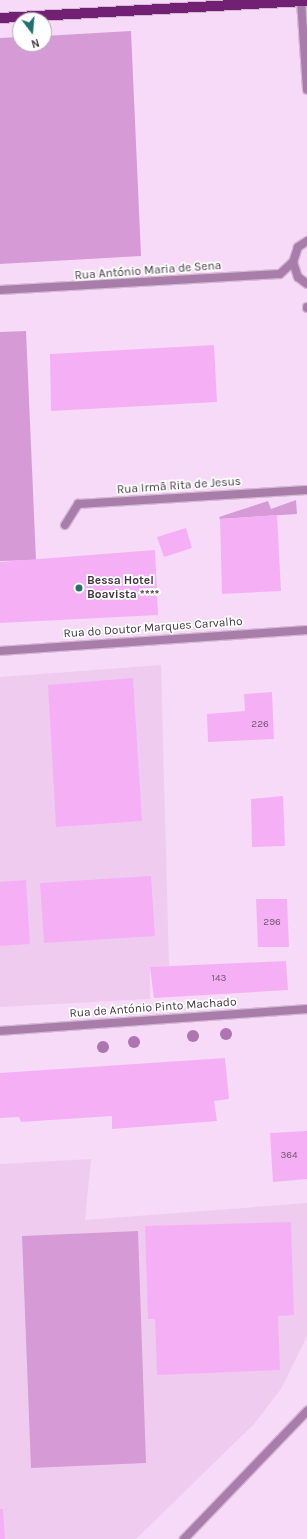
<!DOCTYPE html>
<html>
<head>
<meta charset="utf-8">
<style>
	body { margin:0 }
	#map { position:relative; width:307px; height:1539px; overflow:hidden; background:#f7daf7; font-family:Karla,sans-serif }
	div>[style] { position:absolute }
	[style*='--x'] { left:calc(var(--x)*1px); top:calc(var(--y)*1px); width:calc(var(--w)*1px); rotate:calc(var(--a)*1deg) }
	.built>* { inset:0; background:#efccef }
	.green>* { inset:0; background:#d69bd7 }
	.building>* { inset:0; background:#f5b0f5 }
	.roads { filter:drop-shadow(1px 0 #d3b9d3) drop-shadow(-1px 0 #d3b9d3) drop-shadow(0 1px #d3b9d3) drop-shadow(0 -1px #d3b9d3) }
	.street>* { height:8px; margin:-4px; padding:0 4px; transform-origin:4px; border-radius:4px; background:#a97da9 }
	.primary>* { height:10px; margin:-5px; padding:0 5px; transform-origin:5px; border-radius:5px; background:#712074 }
	.trees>* { width:12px; height:12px; margin:-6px; border-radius:50%; background:#ae75b0 }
	.dots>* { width:11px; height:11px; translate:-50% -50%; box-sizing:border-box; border:2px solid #fff; border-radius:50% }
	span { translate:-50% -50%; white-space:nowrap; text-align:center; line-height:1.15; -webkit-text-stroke:3.5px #fff; paint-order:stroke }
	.number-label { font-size:10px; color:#705570 }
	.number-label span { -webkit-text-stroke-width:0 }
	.street-label { font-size:12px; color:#433743 }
	.poi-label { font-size:12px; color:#433743; font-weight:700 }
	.left { translate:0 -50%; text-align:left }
	.north { position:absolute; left:12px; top:12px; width:40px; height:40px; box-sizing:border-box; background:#fff; border:1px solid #b4afb4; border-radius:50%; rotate:164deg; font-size:11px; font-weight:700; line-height:16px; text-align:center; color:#433743 }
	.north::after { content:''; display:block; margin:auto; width:14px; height:18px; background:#226e70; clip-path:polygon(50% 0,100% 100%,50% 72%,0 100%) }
</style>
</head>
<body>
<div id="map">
	<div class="built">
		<div style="clip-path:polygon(161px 665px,169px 966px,150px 968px,150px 999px,0 1007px,0 677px)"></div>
		<div style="clip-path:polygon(91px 1159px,85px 1220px,307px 1203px,307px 1336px,281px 1389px,254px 1424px,136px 1539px,0 1539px,0 1164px)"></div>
	</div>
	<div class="green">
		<div style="clip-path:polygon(131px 31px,141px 256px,0 264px,0 38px,20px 37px,20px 44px,44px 44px,44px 36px)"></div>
		<div style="clip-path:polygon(26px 331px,36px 560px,0 561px,0 332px)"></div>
		<div style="clip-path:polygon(296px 500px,297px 514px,220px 519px,219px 517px,268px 501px,271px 509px)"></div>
		<div style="clip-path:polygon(138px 1231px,146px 1463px,31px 1468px,22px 1236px)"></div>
	</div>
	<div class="building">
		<div style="clip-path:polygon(214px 345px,217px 402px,51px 411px,50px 354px)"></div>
		<div style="clip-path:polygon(277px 515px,281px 591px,222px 594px,220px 519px)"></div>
		<div style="clip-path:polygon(186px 528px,192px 548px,164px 557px,157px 537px)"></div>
		<div style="clip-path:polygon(155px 550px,158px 615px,0 623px,0 562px)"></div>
		<div style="clip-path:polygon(133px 678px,142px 821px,56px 827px,48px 685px)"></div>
		<div style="clip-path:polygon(272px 692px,274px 739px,208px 742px,207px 714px,245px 711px,244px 694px)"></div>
		<div style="clip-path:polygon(283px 796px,285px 846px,252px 847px,251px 799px)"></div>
		<div style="clip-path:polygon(151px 876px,155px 936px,44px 943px,40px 883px)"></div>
		<div style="clip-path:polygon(26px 880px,30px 944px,0 946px,0 882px)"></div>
		<div style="clip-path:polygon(256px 899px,287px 899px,289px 947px,258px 947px)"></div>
		<div style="clip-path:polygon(286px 961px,288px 990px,154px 998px,150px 967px)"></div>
		<div style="clip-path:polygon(225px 1058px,229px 1099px,214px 1101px,217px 1121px,112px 1129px,112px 1116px,21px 1122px,19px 1117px,0 1118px,0 1073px)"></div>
		<div style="clip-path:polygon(307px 1131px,307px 1179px,273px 1182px,270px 1133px)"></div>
		<div style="clip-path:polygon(291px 1222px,294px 1315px,278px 1316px,280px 1370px,157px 1375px,155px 1319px,148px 1319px,145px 1226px)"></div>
		<div style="clip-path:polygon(0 1509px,3px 1509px,5px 1539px,0 1539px)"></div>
	</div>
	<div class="roads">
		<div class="street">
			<div style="--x:301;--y:1;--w:89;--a:86.1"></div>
			<div style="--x:307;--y:241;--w:11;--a:146"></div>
			<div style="--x:298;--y:247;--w:16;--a:108"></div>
			<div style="--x:293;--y:262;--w:16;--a:72"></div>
			<div style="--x:298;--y:277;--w:11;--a:38"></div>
			<div style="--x:0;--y:290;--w:280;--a:-3.3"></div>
			<div style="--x:280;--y:274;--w:18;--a:-43"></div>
			<div style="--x:307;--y:307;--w:1;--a:90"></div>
			<div style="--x:65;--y:525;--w:25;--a:-58"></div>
			<div style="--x:78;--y:504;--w:229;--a:-3.5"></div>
			<div style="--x:0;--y:651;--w:308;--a:-3.9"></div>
			<div style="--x:0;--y:1031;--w:308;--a:-4.1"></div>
			<div style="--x:184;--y:1539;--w:178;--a:-46.1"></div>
		</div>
		<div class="primary">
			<div style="--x:0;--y:18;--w:307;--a:-3.2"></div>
		</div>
	</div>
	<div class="trees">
		<div style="left:226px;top:1034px"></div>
		<div style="left:193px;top:1036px"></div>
		<div style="left:134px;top:1042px"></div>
		<div style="left:103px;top:1047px"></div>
	</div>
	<div class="dots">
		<div style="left:79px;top:588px;background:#226e70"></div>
	</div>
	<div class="number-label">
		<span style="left:260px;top:725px">226</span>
		<span style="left:272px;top:923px">296</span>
		<span style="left:219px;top:979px">143</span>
		<span style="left:289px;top:1156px">364</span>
	</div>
	<div class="street-label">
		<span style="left:148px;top:271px;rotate:-4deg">Rua António Maria de Sena</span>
		<span style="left:179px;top:486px;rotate:-4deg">Rua Irmã Rita de Jesus</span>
		<span style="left:153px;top:628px;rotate:-4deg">Rua do Doutor Marques Carvalho</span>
		<span style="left:153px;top:1008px;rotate:-4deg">Rua de António Pinto Machado</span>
	</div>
	<div class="poi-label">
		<span class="left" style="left:87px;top:588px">Bessa Hotel<br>Boavista ****</span>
	</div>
	<div class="north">N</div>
</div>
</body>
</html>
